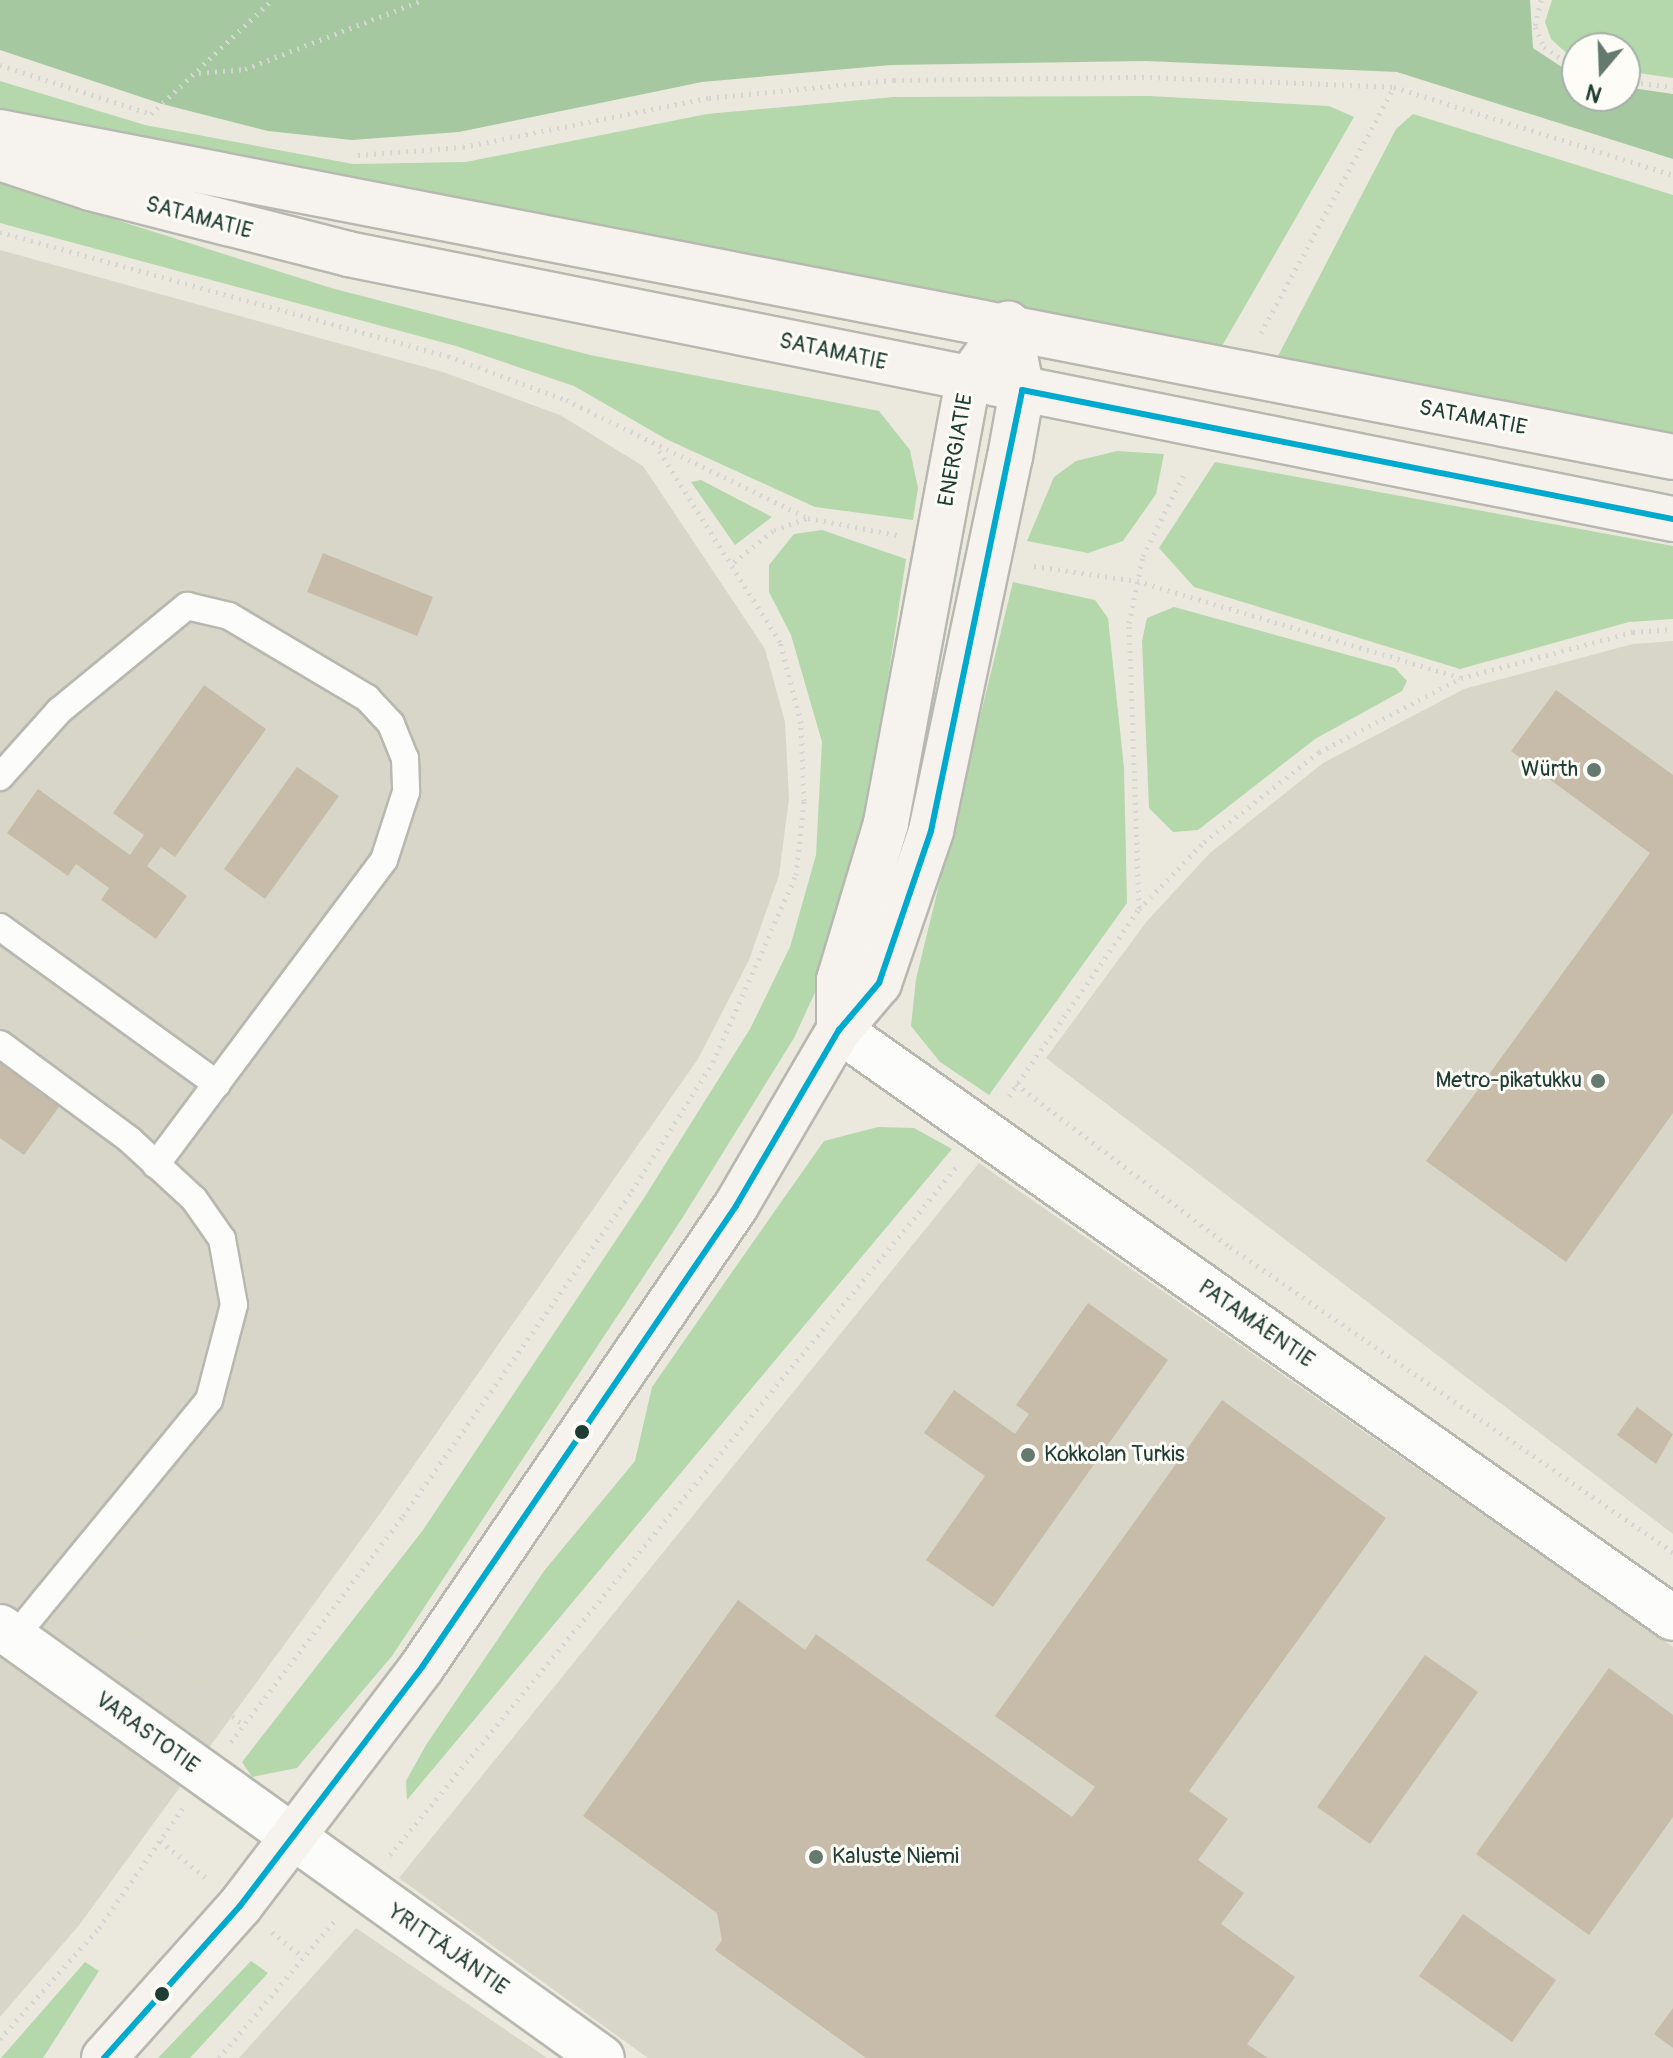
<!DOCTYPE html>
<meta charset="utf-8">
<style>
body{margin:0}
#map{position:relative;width:1673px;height:2058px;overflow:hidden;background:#ebe9dd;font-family:Pangolin,sans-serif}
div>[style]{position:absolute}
.industrial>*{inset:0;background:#d8d5c9}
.green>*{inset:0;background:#b4d7ab}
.forest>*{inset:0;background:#a6c8a1}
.building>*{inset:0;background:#c7bcaa}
.path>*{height:5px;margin-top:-2.5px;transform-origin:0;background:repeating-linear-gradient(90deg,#d5d6d3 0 2px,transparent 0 8px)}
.roads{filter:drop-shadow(2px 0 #b7b8b0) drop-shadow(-2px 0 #b7b8b0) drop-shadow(0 2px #b7b8b0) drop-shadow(0 -2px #b7b8b0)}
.lane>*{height:26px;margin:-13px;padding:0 13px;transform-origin:13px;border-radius:13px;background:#fcfcfa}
.street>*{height:44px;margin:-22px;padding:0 22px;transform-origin:22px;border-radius:22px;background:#fcfcfa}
.secondary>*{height:44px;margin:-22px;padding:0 22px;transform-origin:22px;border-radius:22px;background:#f6f3ef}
.bus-1>*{height:6px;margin:-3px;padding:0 3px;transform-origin:3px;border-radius:3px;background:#00a9ce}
.dots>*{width:22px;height:22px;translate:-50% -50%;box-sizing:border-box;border:4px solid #fdfcf7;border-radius:50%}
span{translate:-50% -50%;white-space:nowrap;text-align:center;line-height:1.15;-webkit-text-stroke:6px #fdfcf7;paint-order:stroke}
.street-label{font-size:22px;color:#1f3d34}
.poi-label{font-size:22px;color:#1f3d34}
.right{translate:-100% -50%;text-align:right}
.left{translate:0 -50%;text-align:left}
.north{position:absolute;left:1561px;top:32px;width:80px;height:80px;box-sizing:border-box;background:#fdfcf7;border:2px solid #a4b0a9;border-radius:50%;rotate:199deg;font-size:22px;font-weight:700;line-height:32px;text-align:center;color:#1f3d34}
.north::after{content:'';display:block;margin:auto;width:28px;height:36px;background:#66796f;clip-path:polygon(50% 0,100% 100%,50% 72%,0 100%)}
</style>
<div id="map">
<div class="industrial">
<i style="clip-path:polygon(0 250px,443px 372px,560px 415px,643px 466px,765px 649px,785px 722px,789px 799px,779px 875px,749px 960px,698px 1059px,384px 1508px,80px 1924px,0 2017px)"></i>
<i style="clip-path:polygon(1673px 641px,1673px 1534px,1046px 1058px,1147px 921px,1210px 853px,1323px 763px,1464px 689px,1633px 644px)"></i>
<i style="clip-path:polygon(979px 1163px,1673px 1647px,1673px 2058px,648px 2058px,399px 1878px)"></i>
<i style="clip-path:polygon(356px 1928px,547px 2058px,548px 2058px,239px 2058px)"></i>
</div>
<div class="green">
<i style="clip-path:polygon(1552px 0,1673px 0,1673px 78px,1625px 71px,1625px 48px,1577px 48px,1573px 59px,1551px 39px,1545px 22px)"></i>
<i style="clip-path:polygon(0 81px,145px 125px,353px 164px,466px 162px,707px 114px,894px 97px,1149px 96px,1329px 106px,1354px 117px,1222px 346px,53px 124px,0 110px)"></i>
<i style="clip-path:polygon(1413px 114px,1673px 195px,1673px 436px,1277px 358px,1396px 129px)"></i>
<i style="clip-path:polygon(0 183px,331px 288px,590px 355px,879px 411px,910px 450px,918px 488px,913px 520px,815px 507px,666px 439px,574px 386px,456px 346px,0 223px)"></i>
<i style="clip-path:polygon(1117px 451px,1164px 454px,1156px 494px,1123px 541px,1088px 553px,1027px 541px,1054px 477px,1076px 461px)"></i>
<i style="clip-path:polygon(1215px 462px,1673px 546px,1673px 619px,1629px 622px,1460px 669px,1194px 587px,1159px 548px)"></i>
<i style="clip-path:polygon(701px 480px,772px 517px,735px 545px,691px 482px)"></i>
<i style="clip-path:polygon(822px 530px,906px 559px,869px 805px,830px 960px,794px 1038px,683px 1217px,392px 1656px,297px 1768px,252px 1777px,242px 1762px,423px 1530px,644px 1198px,750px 1029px,790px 947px,816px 855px,822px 742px,791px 635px,769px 592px,769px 565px,794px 534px)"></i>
<i style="clip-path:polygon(1013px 582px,1095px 600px,1108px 618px,1124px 768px,1127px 903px,989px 1095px,940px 1062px,911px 1026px,916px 979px)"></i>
<i style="clip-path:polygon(1174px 607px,1395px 668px,1407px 681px,1402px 691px,1315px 739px,1198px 830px,1173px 832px,1149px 808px,1142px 641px,1147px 618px)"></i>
<i style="clip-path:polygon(878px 1127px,914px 1128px,952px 1149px,407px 1800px,406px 1781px,426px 1745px,544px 1571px,635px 1461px,652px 1387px,739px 1262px,824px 1141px)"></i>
<i style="clip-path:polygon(251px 1961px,268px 1973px,190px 2058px,158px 2058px)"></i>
<i style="clip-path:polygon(85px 1962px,99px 1971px,43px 2058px,1px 2058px)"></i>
</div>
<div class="forest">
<i style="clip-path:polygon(0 0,1530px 0,1533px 48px,1577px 77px,1577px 96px,1625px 96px,1625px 87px,1673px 94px,1673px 159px,1397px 72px,1146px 61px,891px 65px,702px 82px,459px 132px,352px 140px,268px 131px,162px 104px,0 50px)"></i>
</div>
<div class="building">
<i style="clip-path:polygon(323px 553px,433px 597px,417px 636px,307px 592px)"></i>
<i style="clip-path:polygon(204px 685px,266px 729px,175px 857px,161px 847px,147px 866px,187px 896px,156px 939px,101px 900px,109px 888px,76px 864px,68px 876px,7px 833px,38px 789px,130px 855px,144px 835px,113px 813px)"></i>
<i style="clip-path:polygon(1556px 690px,1673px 775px,1673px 1113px,1566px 1262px,1426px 1161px,1650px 853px,1511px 751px)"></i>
<i style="clip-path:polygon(297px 767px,339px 796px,265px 899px,224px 869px)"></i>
<i style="clip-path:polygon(0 1055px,64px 1100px,24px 1155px,0 1138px)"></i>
<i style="clip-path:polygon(1088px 1303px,1168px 1360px,993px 1607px,926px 1560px,985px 1476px,924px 1433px,954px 1390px,1015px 1434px,1029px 1414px,1016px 1405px)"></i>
<i style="clip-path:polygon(1222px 1400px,1386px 1518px,1189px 1791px,1228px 1819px,1198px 1860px,1244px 1893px,1221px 1924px,1295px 1977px,1247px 2044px,1268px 2058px,866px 2058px,715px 1950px,722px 1940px,717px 1913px,583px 1816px,738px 1600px,805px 1650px,816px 1634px,1072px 1817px,1095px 1787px,995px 1716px)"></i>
<i style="clip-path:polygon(1637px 1407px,1673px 1434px,1656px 1464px,1617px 1435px)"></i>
<i style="clip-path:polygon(1425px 1655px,1478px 1692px,1370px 1844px,1317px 1807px)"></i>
<i style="clip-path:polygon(1609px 1668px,1673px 1715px,1673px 1817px,1589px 1935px,1476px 1854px)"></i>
<i style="clip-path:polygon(1463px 1914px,1556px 1980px,1512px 2042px,1419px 1976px)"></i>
<i style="clip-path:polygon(1673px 2008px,1673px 2048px,1654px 2034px)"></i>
</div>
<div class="path">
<i style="left:1541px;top:0;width:28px;rotate:103deg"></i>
<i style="left:1535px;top:27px;width:22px;rotate:66deg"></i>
<i style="left:1544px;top:47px;width:40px;rotate:34deg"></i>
<i style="left:0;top:65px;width:157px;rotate:17.9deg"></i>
<i style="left:199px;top:73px;width:46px;rotate:-5deg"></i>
<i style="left:245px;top:69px;width:191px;rotate:-21.2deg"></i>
<i style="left:1625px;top:81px;width:48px;rotate:7.1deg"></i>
<i style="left:151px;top:114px;width:166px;rotate:-43.3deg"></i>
<i style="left:358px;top:155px;width:105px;rotate:-4.4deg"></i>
<i style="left:463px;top:147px;width:251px;rotate:-11.3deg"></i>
<i style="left:709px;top:98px;width:186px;rotate:-5.6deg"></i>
<i style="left:894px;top:80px;width:256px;rotate:-0.7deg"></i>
<i style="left:1150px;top:77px;width:244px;rotate:2.3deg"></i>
<i style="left:1394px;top:87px;width:293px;rotate:17.5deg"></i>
<i style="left:0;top:232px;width:465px;rotate:15.5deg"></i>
<i style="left:448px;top:356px;width:126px;rotate:20.4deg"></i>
<i style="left:566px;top:400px;width:269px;rotate:26deg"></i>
<i style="left:808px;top:518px;width:91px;rotate:10.8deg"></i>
<i style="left:1261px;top:333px;width:280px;rotate:-61.6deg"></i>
<i style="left:734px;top:562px;width:51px;rotate:-38.7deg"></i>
<i style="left:774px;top:530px;width:35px;rotate:-20deg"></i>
<i style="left:1034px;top:566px;width:104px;rotate:8.3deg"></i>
<i style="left:1137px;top:581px;width:337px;rotate:16.6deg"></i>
<i style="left:1139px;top:908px;width:285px;rotate:-92deg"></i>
<i style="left:1129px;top:623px;width:68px;rotate:-78.2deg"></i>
<i style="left:1143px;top:556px;width:94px;rotate:-63.4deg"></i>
<i style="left:1016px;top:1084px;width:269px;rotate:37.3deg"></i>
<i style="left:1230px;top:1247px;width:538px;rotate:34.55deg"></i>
<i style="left:1009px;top:1096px;width:228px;rotate:-55.2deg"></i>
<i style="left:1139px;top:909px;width:93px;rotate:-45.9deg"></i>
<i style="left:1204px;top:842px;width:146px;rotate:-38deg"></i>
<i style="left:1319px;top:752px;width:160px;rotate:-27.5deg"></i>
<i style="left:1461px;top:678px;width:178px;rotate:-15deg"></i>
<i style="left:1633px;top:632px;width:40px;rotate:-4.3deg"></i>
<i style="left:85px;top:1606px;width:199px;rotate:36.8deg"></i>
<i style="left:231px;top:1742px;width:284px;rotate:-52.7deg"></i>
<i style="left:403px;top:1516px;width:398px;rotate:-54.8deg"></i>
<i style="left:632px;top:1191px;width:152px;rotate:-57.9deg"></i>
<i style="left:713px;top:1062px;width:205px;rotate:-66.1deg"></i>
<i style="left:796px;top:875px;width:74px;rotate:-83.8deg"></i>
<i style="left:804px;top:801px;width:78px;rotate:-92.2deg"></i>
<i style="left:801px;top:723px;width:84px;rotate:-104.5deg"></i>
<i style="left:780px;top:642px;width:228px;rotate:-122.3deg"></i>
<i style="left:160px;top:1841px;width:63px;rotate:38.5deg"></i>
<i style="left:390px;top:1855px;width:894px;rotate:-50.54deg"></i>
<i style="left:272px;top:1932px;width:40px;rotate:39deg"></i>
<i style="left:0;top:2039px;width:149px;rotate:-48.3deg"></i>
<i style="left:99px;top:1928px;width:146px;rotate:-55deg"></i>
<i style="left:219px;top:2058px;width:183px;rotate:-49.9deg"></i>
</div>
<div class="roads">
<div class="lane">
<i style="left:0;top:777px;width:89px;rotate:-48.2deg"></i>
<i style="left:59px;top:711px;width:166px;rotate:-39.4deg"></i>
<i style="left:187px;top:606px;width:43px;rotate:13.4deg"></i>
<i style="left:229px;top:616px;width:161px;rotate:30.7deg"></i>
<i style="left:367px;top:698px;width:35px;rotate:47deg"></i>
<i style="left:391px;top:724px;width:37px;rotate:68deg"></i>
<i style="left:405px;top:758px;width:34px;rotate:88deg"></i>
<i style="left:406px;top:792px;width:71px;rotate:107.9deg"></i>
<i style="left:384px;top:860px;width:381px;rotate:126.8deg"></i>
<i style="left:0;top:927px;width:268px;rotate:35.9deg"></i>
<i style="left:0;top:1044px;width:162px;rotate:36.4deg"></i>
<i style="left:130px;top:1140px;width:87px;rotate:42.7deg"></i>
<i style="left:194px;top:1199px;width:49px;rotate:55deg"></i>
<i style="left:222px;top:1239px;width:67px;rotate:79.7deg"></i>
<i style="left:234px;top:1305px;width:98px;rotate:104.7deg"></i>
<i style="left:209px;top:1400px;width:307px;rotate:129.4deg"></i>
</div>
<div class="street">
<i style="left:839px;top:1030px;width:1020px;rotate:35.19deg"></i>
<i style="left:0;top:1627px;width:740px;rotate:35.6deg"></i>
</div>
<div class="secondary">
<i style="left:0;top:132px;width:1704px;rotate:10.99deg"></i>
<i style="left:0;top:158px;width:95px;rotate:18.4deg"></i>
<i style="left:90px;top:188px;width:266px;rotate:14.3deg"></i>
<i style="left:348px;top:254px;width:1351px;rotate:11.31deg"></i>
<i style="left:839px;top:1030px;width:50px;rotate:-90deg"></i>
<i style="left:839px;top:980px;width:164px;rotate:-73.3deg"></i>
<i style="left:886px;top:823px;width:451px;rotate:-79.5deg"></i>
<i style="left:968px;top:380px;width:31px;rotate:-54deg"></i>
<i style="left:104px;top:2058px;width:204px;rotate:-48.2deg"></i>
<i style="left:240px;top:1906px;width:300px;rotate:-52.7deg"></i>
<i style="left:422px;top:1667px;width:558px;rotate:-55.74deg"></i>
<i style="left:736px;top:1206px;width:204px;rotate:-59.7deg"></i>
<i style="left:839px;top:1030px;width:62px;rotate:-49.6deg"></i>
<i style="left:879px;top:983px;width:161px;rotate:-71.1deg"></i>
<i style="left:931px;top:831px;width:382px;rotate:-78.1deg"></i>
<i style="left:1010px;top:457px;width:68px;rotate:-79.8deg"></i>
<i style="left:1022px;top:390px;width:68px;rotate:-101.8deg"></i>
</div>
</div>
<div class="bus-1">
<i style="left:104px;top:2058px;width:204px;rotate:-48.2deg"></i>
<i style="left:240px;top:1906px;width:300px;rotate:-52.7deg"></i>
<i style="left:422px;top:1667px;width:558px;rotate:-55.74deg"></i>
<i style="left:736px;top:1206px;width:204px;rotate:-59.7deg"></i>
<i style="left:839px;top:1030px;width:62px;rotate:-49.6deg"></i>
<i style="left:879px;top:983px;width:161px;rotate:-71.1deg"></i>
<i style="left:931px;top:831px;width:450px;rotate:-78.3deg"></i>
<i style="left:1022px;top:390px;width:664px;rotate:11.21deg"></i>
</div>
<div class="dots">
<i style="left:1594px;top:770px;background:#66796f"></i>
<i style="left:1598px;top:1081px;background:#66796f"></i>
<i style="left:582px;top:1432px;background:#1f3d34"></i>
<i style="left:1028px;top:1455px;background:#66796f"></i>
<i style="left:816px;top:1857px;background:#66796f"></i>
<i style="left:162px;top:1994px;background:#1f3d34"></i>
</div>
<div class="street-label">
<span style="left:199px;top:218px;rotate:15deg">SATAMATIE</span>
<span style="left:833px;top:352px;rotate:12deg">SATAMATIE</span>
<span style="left:1473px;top:418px;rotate:11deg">SATAMATIE</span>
<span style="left:956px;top:450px;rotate:-80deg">ENERGIATIE</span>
<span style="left:1256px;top:1324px;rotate:35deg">PATAMÄENTIE</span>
<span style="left:147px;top:1733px;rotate:36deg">VARASTOTIE</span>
<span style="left:448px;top:1950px;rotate:35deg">YRITTÄJÄNTIE</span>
</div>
<div class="poi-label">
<span class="right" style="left:1578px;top:770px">Würth</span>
<span class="right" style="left:1582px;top:1081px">Metro-pikatukku</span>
<span class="left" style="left:1044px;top:1455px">Kokkolan Turkis</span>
<span class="left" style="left:832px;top:1857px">Kaluste Niemi</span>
</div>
<div class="north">N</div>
</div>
